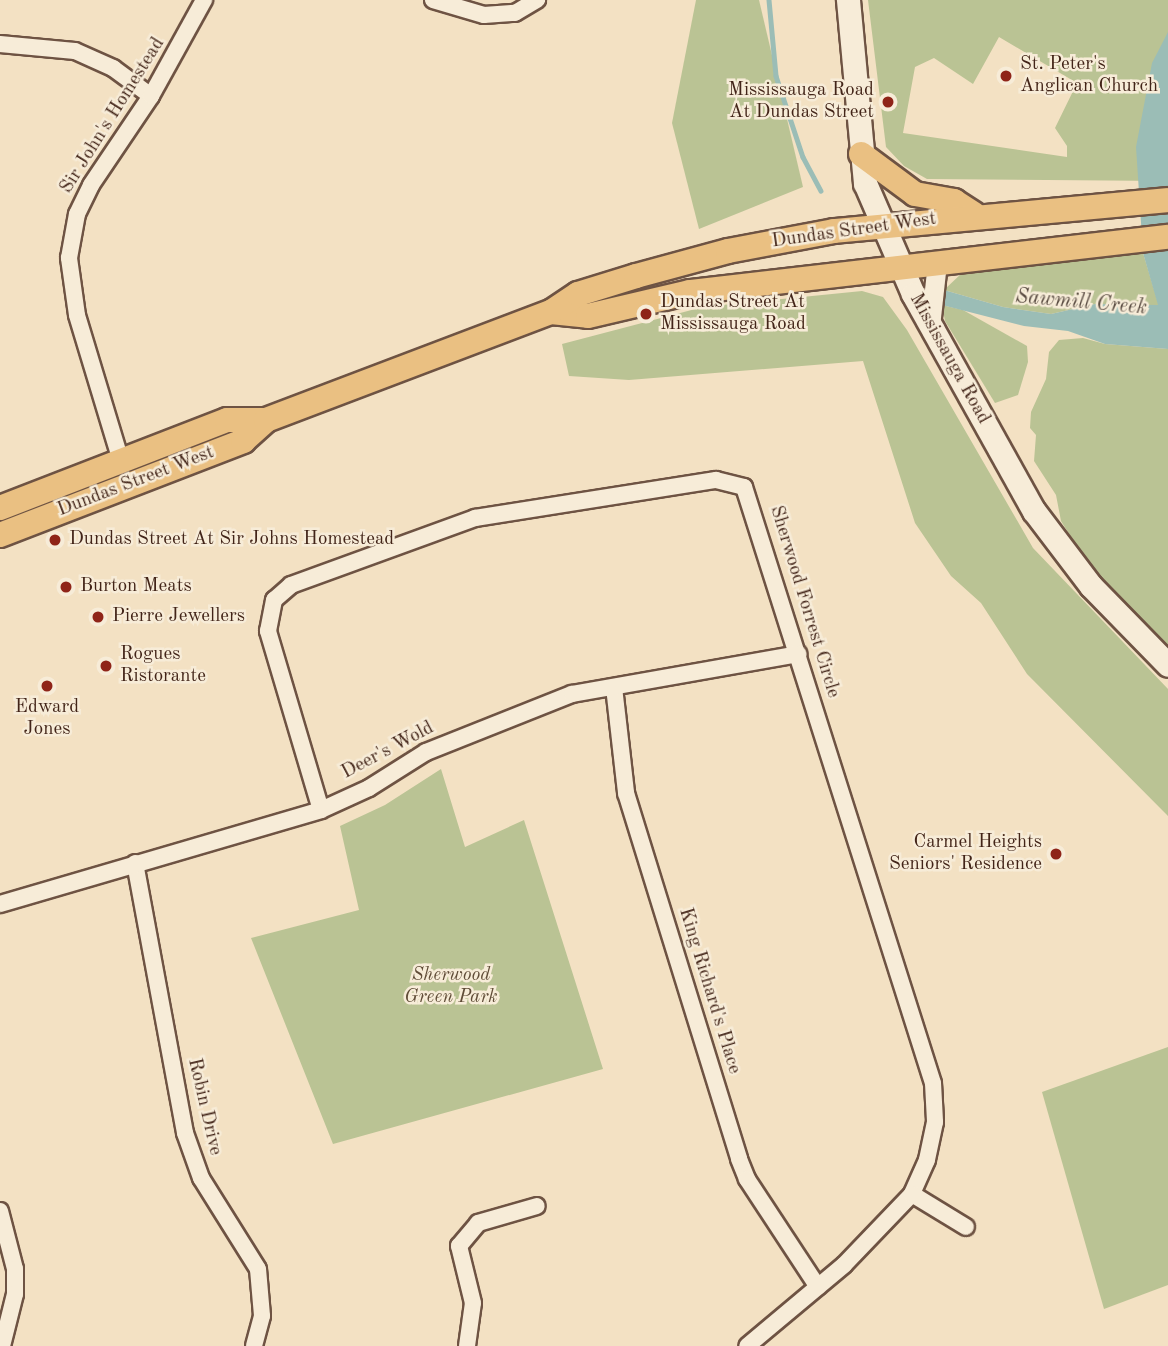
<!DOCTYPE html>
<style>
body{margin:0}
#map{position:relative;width:1168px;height:1346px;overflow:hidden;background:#f3e1c3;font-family:"Old Standard TT",serif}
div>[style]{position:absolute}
.green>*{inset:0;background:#bac394}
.water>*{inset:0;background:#9bbdb6}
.stream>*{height:4.5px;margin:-2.25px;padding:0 2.25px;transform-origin:2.25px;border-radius:2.25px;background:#9bbdb6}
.roads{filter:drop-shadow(2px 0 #6e5343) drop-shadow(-2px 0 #6e5343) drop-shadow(0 2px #6e5343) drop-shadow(0 -2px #6e5343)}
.minor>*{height:16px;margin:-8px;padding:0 8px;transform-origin:8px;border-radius:8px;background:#f7ecd8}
.tertiary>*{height:19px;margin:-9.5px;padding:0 9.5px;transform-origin:9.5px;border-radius:9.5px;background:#f7ecd8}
.secondary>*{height:23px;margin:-11.5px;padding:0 11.5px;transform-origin:11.5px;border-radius:11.5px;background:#f7ecd8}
.primary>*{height:24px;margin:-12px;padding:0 12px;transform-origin:12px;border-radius:12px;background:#eac082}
.dots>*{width:19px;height:19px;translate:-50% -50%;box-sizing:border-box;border:4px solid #f7ecd8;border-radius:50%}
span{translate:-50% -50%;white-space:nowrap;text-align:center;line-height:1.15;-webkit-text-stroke:5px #f7ecd8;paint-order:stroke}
.poi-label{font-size:19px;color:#422418}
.left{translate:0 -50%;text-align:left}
.right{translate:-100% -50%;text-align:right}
.street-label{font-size:19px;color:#422418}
.park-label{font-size:19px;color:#604c37;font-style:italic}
.water-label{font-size:21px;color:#584a40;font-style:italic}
</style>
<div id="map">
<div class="green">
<i style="clip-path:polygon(696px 0,759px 0,803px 187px,699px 229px,672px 123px)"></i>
<i style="clip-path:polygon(evenodd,868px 0,1168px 0,1168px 181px,927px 179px,904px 166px,886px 147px,868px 0,999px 37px,1077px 83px,1055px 128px,1067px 146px,1067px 157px,903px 133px,915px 67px,934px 58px,973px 84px,999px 37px)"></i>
<i style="clip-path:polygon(1143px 253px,1159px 306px,1095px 304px,1051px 314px,1003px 307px,944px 290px,962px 273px)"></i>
<i style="clip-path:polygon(862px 291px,883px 297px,907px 330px,1033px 548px,1168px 689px,1168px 816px,1027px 674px,981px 603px,951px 576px,915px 523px,863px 361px,629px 380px,569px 376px,562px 344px,703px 307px)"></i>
<i style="clip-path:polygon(942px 305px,963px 310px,1027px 346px,1028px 362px,1018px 395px,995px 403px,945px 321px)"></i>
<i style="clip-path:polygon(1083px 338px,1105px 344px,1168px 349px,1168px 650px,1089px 566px,1061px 521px,1056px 495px,1034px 461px,1036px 435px,1030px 428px,1031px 412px,1046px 379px,1049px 352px,1059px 340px)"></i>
<i style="clip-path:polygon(441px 769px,465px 847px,524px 820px,603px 1069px,333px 1144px,251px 938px,359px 910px,340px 826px,385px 805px)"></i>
<i style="clip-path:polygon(1168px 1047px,1168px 1285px,1104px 1309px,1042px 1092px)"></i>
</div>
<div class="water">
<i style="clip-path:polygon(1168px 32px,1168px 349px,1105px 344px,1068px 331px,1024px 326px,942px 305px,944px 290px,1003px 307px,1051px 314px,1095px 304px,1158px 305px,1143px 253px,1136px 147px,1152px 63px)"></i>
</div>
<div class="stream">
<i style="left:769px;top:0;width:76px;rotate:84.7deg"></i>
<i style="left:776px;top:76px;width:85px;rotate:71.6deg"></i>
<i style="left:803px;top:157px;width:38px;rotate:62deg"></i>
</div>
<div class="roads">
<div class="minor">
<i style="left:433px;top:0;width:53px;rotate:16.4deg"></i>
<i style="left:484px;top:15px;width:31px;rotate:-4deg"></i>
<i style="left:515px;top:13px;width:26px;rotate:-31deg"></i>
<i style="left:0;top:44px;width:75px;rotate:5.3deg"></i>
<i style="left:75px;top:51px;width:42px;rotate:24.1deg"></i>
<i style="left:113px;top:68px;width:47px;rotate:36.4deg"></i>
<i style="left:121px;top:461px;width:152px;rotate:-106.8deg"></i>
<i style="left:77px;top:315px;width:58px;rotate:-98deg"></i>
<i style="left:69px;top:258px;width:45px;rotate:-79.7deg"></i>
<i style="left:77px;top:214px;width:32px;rotate:-64deg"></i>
<i style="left:91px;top:185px;width:107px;rotate:-56deg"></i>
<i style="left:151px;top:96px;width:110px;rotate:-61.1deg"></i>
<i style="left:614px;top:687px;width:107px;rotate:83.5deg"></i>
<i style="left:626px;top:793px;width:383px;rotate:72.8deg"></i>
<i style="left:739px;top:1159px;width:22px;rotate:68deg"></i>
<i style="left:747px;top:1179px;width:129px;rotate:56.7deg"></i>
<i style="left:321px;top:810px;width:187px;rotate:-106.5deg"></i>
<i style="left:268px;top:631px;width:32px;rotate:-79deg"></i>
<i style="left:274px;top:600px;width:23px;rotate:-41deg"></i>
<i style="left:291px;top:585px;width:196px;rotate:-20deg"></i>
<i style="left:475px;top:518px;width:244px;rotate:-9deg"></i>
<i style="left:716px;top:480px;width:29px;rotate:14deg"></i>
<i style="left:744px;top:487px;width:625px;rotate:72.41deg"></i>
<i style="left:933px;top:1083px;width:39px;rotate:87deg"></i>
<i style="left:935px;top:1122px;width:39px;rotate:102deg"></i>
<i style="left:927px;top:1160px;width:37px;rotate:114deg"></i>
<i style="left:912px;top:1194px;width:98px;rotate:133.8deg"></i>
<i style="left:844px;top:1265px;width:126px;rotate:140.1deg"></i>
<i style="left:135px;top:863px;width:275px;rotate:79.5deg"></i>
<i style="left:185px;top:1133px;width:48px;rotate:70.4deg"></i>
<i style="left:201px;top:1178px;width:107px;rotate:57.9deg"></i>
<i style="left:258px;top:1269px;width:47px;rotate:85.1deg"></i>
<i style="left:262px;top:1316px;width:31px;rotate:105deg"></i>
<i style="left:0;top:904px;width:334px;rotate:-16.3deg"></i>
<i style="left:321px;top:810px;width:53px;rotate:-24.6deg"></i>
<i style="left:369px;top:788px;width:67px;rotate:-32.3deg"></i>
<i style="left:426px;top:752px;width:157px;rotate:-21.7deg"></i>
<i style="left:572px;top:694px;width:230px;rotate:-10deg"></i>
<i style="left:912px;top:1194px;width:63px;rotate:31.4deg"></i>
<i style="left:0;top:1211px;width:60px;rotate:75.5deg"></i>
<i style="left:15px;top:1269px;width:25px;rotate:90deg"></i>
<i style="left:15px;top:1294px;width:54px;rotate:104deg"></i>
<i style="left:467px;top:1346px;width:43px;rotate:-82.1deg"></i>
<i style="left:473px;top:1303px;width:59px;rotate:-103.8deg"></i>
<i style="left:459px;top:1246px;width:30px;rotate:-50deg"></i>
<i style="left:478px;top:1223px;width:61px;rotate:-16.1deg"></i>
</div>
<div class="tertiary">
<i style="left:930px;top:326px;width:63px;rotate:-83.7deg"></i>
</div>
<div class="secondary">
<i style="left:848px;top:0;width:184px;rotate:84.7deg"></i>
<i style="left:865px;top:183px;width:121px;rotate:66.6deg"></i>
<i style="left:913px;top:294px;width:248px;rotate:60.9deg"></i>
<i style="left:1034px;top:511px;width:94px;rotate:52.8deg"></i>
<i style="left:1091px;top:586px;width:110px;rotate:45.7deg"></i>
</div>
<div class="primary">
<i style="left:861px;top:154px;width:67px;rotate:36.5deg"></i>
<i style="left:915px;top:194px;width:40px;rotate:10deg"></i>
<i style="left:954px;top:201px;width:24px;rotate:33deg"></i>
<i style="left:551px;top:312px;width:37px;rotate:6deg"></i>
<i style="left:588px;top:316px;width:105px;rotate:-13.2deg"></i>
<i style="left:690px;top:292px;width:481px;rotate:-6.6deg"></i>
<i style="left:0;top:508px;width:243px;rotate:-21.2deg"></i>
<i style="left:227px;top:420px;width:39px"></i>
<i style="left:0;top:535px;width:261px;rotate:-21.1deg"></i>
<i style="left:243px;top:441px;width:31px;rotate:-42deg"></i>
<i style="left:266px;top:420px;width:305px;rotate:-20.8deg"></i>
<i style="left:551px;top:312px;width:32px;rotate:-34deg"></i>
<i style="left:578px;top:294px;width:61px;rotate:-17.2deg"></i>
<i style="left:636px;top:276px;width:95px;rotate:-15.2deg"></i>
<i style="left:728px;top:251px;width:108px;rotate:-10.7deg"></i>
<i style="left:834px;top:231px;width:335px;rotate:-5.3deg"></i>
</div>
</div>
<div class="dots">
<i style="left:1006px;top:76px;background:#8f2418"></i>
<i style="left:888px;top:102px;background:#8f2418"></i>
<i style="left:646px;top:314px;background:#8f2418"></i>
<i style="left:55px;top:540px;background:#8f2418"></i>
<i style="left:66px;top:587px;background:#8f2418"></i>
<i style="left:98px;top:617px;background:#8f2418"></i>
<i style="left:106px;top:666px;background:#8f2418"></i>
<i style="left:47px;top:686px;background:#8f2418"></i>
<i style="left:1056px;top:854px;background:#8f2418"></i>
</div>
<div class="poi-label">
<span class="left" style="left:1020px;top:76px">St. Peter's<br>Anglican Church</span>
<span class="right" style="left:874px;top:102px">Mississauga Road<br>At Dundas Street</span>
<span class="left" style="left:660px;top:314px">Dundas Street At<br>Mississauga Road</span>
<span class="left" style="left:69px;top:540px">Dundas Street At Sir Johns Homestead</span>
<span class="left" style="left:80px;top:587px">Burton Meats</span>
<span class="left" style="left:112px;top:617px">Pierre Jewellers</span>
<span class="left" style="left:120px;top:666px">Rogues<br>Ristorante</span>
<span style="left:47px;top:719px">Edward<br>Jones</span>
<span class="right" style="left:1042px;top:854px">Carmel Heights<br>Seniors' Residence</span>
</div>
<div class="street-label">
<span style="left:113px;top:116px;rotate:-58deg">Sir John's Homestead</span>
<span style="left:854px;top:231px;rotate:-8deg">Dundas Street West</span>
<span style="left:949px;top:359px;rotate:61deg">Mississauga Road</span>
<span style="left:136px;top:482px;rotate:-21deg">Dundas Street West</span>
<span style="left:804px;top:602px;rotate:73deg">Sherwood Forrest Circle</span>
<span style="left:388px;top:751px;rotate:-28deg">Deer's Wold</span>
<span style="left:709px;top:991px;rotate:73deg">King Richard's Place</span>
<span style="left:204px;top:1107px;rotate:77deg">Robin Drive</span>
</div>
<div class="park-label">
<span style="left:451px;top:987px">Sherwood<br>Green Park</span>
</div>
<div class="water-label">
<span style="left:1081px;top:303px;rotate:5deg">Sawmill Creek</span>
</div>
</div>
